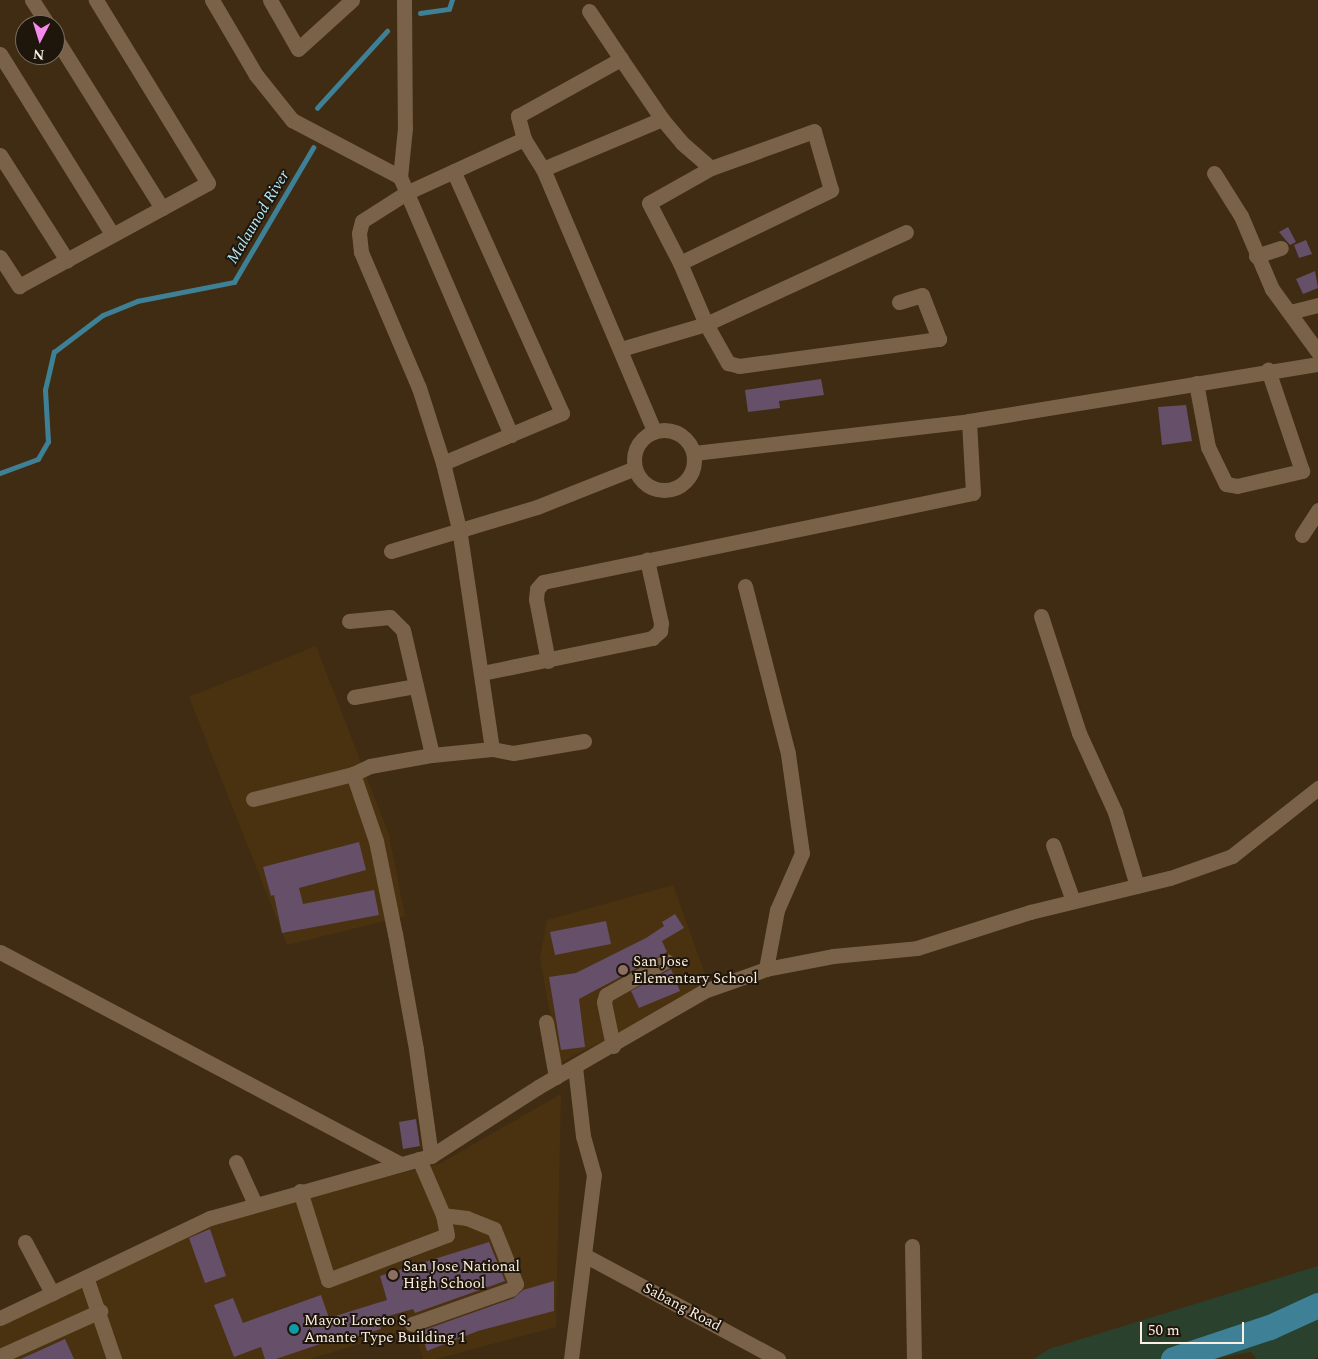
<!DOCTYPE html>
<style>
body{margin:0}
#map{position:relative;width:1318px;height:1359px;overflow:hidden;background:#3f2c12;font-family:Spectral,serif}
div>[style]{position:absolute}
.built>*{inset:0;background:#4a3211}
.green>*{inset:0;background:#2a422d}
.stream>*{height:4.5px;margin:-2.25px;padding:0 2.25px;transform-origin:2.25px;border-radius:2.25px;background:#3e8197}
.river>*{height:25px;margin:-12.5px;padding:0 12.5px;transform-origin:12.5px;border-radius:12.5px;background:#3e8197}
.building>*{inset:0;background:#654f69}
.minor>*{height:15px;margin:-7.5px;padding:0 7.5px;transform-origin:7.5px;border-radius:7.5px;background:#796248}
.minor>.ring{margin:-7.5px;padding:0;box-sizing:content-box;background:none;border:15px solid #796248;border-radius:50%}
.dots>*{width:14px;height:14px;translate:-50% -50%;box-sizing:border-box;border:2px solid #1f160b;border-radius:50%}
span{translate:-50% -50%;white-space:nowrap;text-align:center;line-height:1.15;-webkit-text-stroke:4px #1f160b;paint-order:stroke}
.poi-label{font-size:15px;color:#fdefe1}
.left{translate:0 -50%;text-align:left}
.street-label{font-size:15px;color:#fdefe1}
.water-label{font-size:16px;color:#b3ebff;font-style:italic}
.north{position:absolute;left:15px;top:15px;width:50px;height:50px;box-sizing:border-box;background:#1f160b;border:1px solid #786d61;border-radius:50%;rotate:185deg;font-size:14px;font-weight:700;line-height:20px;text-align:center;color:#fdefe1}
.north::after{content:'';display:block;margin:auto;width:18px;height:22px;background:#f689ed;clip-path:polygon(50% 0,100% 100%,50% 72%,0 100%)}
.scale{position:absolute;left:1140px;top:1322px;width:104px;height:22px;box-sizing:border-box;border:2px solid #fdefe1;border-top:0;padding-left:6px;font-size:15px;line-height:18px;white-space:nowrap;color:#fdefe1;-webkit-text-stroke:4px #1f160b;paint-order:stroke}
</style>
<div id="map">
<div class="built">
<i style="clip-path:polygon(316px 646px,389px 835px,405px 916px,287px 945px,189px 697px)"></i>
<i style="clip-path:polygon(673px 885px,708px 982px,631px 1027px,559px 1063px,540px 958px,547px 920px)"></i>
<i style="clip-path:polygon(561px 1094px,556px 1327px,436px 1359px,423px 1359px,413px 1328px,309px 1359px,0 1359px,0 1326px,210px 1223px,441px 1163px)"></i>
</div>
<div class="green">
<i style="clip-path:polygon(1318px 1266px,1318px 1357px,1313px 1359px,1257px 1359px,1251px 1352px,1213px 1359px,1034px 1359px,1049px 1349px)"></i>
</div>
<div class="stream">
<i style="left:420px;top:13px;width:29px;rotate:-8deg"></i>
<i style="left:449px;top:9px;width:9px;rotate:-72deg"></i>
<i style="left:317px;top:108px;width:104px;rotate:-47.7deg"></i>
<i style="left:0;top:473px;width:40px;rotate:-20.2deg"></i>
<i style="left:38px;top:459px;width:20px;rotate:-60deg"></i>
<i style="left:48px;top:442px;width:52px;rotate:-93.3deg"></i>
<i style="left:45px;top:390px;width:39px;rotate:-77deg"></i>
<i style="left:54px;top:352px;width:61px;rotate:-37.1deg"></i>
<i style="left:103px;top:315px;width:37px;rotate:-22deg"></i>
<i style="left:137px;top:301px;width:99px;rotate:-11.1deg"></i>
<i style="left:234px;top:282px;width:156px;rotate:-59.5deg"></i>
</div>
<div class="river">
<i style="left:1173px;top:1359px;width:102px;rotate:-18.3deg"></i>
<i style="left:1270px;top:1327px;width:53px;rotate:-24.6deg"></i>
</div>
<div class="building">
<i style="clip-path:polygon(1288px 227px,1296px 242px,1290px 245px,1279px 232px)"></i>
<i style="clip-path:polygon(1306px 240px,1312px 254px,1299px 258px,1294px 245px)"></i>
<i style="clip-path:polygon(1315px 271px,1318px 288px,1303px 294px,1296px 279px)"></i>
<i style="clip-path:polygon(821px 379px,824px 395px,779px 401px,780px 408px,748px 412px,745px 390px)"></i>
<i style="clip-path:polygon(1186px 405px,1192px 441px,1162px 445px,1158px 407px)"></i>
<i style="clip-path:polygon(359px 842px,366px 870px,299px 888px,303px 904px,374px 890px,379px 915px,282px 933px,274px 895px,271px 896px,263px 867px)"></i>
<i style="clip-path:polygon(675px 914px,684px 928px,662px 941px,667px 952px,579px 999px,585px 1047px,561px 1050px,549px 977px,576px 973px,646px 938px,664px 926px,662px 922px)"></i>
<i style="clip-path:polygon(606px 921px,611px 944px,555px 955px,550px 932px)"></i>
<i style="clip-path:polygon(671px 969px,680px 991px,639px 1008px,631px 991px)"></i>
<i style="clip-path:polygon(416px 1119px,420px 1146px,403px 1149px,399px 1122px)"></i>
<i style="clip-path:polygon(210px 1229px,226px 1276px,205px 1283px,189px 1238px)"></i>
<i style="clip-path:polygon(489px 1242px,505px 1281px,415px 1313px,413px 1309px,378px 1319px,381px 1329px,352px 1338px,350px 1334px,276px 1359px,265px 1359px,261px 1347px,234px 1357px,214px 1305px,233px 1298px,243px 1323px,321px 1295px,329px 1318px,387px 1300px,380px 1276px)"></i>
<i style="clip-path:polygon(554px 1281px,554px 1311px,478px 1331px,427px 1351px,421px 1331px,514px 1298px,523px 1290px)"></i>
<i style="clip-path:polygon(65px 1339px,74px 1359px,21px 1359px)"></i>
</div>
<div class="minor">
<i style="left:32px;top:0;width:30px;rotate:57deg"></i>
<i style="left:212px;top:0;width:87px;rotate:59.6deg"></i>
<i style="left:256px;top:75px;width:58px;rotate:51.3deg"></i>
<i style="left:292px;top:120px;width:122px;rotate:27.8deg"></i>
<i style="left:270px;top:0;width:56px;rotate:60.3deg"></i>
<i style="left:298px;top:49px;width:73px;rotate:-42.2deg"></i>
<i style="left:404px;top:0;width:128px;rotate:89.6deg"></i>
<i style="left:405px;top:128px;width:49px;rotate:95.8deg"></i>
<i style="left:400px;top:177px;width:281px;rotate:66.7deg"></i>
<i style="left:589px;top:11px;width:58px;rotate:56.3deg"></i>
<i style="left:55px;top:37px;width:202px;rotate:58deg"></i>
<i style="left:0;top:54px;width:212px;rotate:58.1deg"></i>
<i style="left:524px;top:139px;width:36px;rotate:58deg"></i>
<i style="left:543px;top:169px;width:285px;rotate:67deg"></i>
<i style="left:0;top:155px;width:125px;rotate:57.5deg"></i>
<i style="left:543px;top:169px;width:129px;rotate:-22.8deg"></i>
<i style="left:1214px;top:173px;width:51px;rotate:57.9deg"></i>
<i style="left:1241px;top:216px;width:79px;rotate:67deg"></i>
<i style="left:1272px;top:289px;width:78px;rotate:53.9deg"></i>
<i style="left:1256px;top:256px;width:26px;rotate:-18deg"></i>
<i style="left:0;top:257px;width:35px;rotate:57deg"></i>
<i style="left:19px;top:286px;width:215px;rotate:-28.6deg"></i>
<i style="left:208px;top:183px;width:215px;rotate:-121.5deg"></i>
<i style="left:680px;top:263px;width:168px;rotate:-25.8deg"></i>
<i style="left:831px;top:190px;width:61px;rotate:-106.1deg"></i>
<i style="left:814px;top:131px;width:109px;rotate:160.2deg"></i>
<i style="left:711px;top:168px;width:71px;rotate:150.6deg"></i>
<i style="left:649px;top:203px;width:68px;rotate:62.7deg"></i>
<i style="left:680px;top:263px;width:66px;rotate:66.9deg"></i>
<i style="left:706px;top:324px;width:45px;rotate:60.6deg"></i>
<i style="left:728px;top:363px;width:11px;rotate:15deg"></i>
<i style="left:739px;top:366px;width:202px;rotate:-7.7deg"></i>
<i style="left:939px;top:339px;width:47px;rotate:-111.1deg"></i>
<i style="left:922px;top:295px;width:24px;rotate:163deg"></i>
<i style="left:1290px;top:312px;width:29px;rotate:-14deg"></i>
<i style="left:621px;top:349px;width:89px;rotate:-16.4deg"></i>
<i style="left:706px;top:324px;width:220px;rotate:-24.7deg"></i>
<i style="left:1196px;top:383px;width:65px;rotate:79.4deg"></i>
<i style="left:1208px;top:447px;width:41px;rotate:64.1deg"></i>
<i style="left:1226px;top:484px;width:11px;rotate:10deg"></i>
<i style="left:1237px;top:486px;width:67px;rotate:-13deg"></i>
<i style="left:1302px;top:471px;width:107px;rotate:-108.6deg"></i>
<i class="ring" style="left:634px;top:430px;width:45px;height:45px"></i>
<i style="left:694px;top:453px;width:277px;rotate:-6.6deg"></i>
<i style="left:969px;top:421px;width:354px;rotate:-9.3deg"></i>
<i style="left:443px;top:463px;width:129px;rotate:-22.8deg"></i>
<i style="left:562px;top:413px;width:265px;rotate:-114.2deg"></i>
<i style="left:1302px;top:535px;width:30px;rotate:-57deg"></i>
<i style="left:391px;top:551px;width:152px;rotate:-16.8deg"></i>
<i style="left:537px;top:507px;width:105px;rotate:-21.7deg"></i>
<i style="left:745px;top:586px;width:173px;rotate:75.6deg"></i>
<i style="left:788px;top:754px;width:100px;rotate:82deg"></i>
<i style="left:802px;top:853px;width:62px;rotate:113.7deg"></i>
<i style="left:777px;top:910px;width:60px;rotate:100.6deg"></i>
<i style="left:1041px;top:616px;width:123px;rotate:72deg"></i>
<i style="left:1079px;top:733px;width:87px;rotate:65.5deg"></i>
<i style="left:1115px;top:812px;width:77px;rotate:73.4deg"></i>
<i style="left:349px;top:621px;width:41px;rotate:-5.6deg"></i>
<i style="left:390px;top:617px;width:18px;rotate:45deg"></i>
<i style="left:403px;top:630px;width:128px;rotate:76.9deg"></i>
<i style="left:548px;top:661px;width:63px;rotate:-101deg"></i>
<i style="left:536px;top:599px;width:10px;rotate:-84deg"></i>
<i style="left:537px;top:589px;width:9px;rotate:-49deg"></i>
<i style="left:543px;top:582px;width:439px;rotate:-11.7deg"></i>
<i style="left:973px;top:493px;width:72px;rotate:-93.2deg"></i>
<i style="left:482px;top:673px;width:174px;rotate:-11.6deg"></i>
<i style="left:652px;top:638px;width:11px;rotate:-41deg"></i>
<i style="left:660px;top:631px;width:8px;rotate:-83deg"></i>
<i style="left:661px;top:623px;width:65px;rotate:-102.5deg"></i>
<i style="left:354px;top:697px;width:63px;rotate:-10.1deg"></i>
<i style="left:584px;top:741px;width:72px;rotate:170.4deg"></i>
<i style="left:513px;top:753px;width:21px;rotate:-169deg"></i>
<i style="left:492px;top:749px;width:222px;rotate:-98.5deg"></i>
<i style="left:459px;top:529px;width:68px;rotate:-103.6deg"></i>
<i style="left:443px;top:463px;width:79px;rotate:-107.7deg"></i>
<i style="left:419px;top:388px;width:148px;rotate:-113.1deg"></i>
<i style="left:361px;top:252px;width:19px;rotate:-96deg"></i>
<i style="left:359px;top:233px;width:12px;rotate:-76deg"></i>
<i style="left:362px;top:221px;width:52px;rotate:-32.5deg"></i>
<i style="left:406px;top:193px;width:130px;rotate:-24.6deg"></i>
<i style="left:524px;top:139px;width:24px;rotate:-105deg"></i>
<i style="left:518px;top:116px;width:118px;rotate:-29deg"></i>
<i style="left:621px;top:59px;width:73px;rotate:55.7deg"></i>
<i style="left:662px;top:119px;width:31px;rotate:50deg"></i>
<i style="left:682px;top:143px;width:38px;rotate:41deg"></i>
<i style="left:253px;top:799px;width:103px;rotate:-14deg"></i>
<i style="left:1053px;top:845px;width:59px;rotate:70.3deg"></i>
<i style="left:0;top:952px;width:453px;rotate:27.9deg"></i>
<i style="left:546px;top:1022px;width:56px;rotate:79.7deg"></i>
<i style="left:613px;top:1046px;width:45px;rotate:-101.6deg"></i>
<i style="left:604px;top:1002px;width:7px;rotate:-74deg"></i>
<i style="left:606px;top:995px;width:69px;rotate:-29.5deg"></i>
<i style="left:431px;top:1156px;width:108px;rotate:-98deg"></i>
<i style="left:416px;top:1049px;width:117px;rotate:-100.3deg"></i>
<i style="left:395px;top:934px;width:95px;rotate:-101.5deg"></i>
<i style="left:376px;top:841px;width:71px;rotate:-108.9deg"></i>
<i style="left:353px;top:774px;width:19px;rotate:-25deg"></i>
<i style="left:370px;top:766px;width:63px;rotate:-10.1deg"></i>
<i style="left:432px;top:755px;width:60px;rotate:-5.7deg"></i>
<i style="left:236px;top:1162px;width:46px;rotate:65.7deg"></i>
<i style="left:300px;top:1191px;width:93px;rotate:72.5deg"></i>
<i style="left:328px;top:1280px;width:127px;rotate:-20.7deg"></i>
<i style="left:447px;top:1235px;width:20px;rotate:-101deg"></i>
<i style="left:443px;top:1215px;width:61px;rotate:-113.2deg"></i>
<i style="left:25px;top:1242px;width:58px;rotate:62.1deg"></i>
<i style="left:912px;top:1246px;width:113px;rotate:89deg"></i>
<i style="left:586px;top:1256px;width:218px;rotate:28.2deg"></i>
<i style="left:86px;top:1277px;width:87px;rotate:71.1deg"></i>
<i style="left:0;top:1318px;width:233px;rotate:-25.5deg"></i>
<i style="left:210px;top:1218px;width:230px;rotate:-15.7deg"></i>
<i style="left:431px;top:1156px;width:127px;rotate:-32.8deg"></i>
<i style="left:538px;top:1087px;width:192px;rotate:-30deg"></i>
<i style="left:704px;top:991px;width:66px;rotate:-19.5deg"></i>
<i style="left:766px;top:969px;width:68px;rotate:-11deg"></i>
<i style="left:833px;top:956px;width:84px;rotate:-5.4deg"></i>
<i style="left:917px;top:948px;width:119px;rotate:-17.7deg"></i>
<i style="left:1030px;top:912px;width:144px;rotate:-13.7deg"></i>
<i style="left:1170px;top:878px;width:66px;rotate:-19.5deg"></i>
<i style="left:1232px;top:856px;width:110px;rotate:-38.3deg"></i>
<i style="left:412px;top:1324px;width:105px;rotate:-19.5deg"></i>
<i style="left:511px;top:1289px;width:7px;rotate:-45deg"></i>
<i style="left:516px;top:1284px;width:59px;rotate:-111.8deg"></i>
<i style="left:494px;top:1229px;width:29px;rotate:-158deg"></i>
<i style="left:467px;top:1218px;width:24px;rotate:-173deg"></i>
<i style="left:0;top:1356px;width:110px;rotate:-24.2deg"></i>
<i style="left:571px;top:1359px;width:185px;rotate:-82.9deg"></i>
<i style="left:594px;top:1175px;width:41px;rotate:-105.8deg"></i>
<i style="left:583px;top:1136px;width:69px;rotate:-96.6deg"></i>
</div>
<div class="dots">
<i style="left:623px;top:970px;background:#8d6e63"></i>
<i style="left:393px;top:1275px;background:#8d6e63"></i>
<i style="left:294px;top:1329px;background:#0f9aa8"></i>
</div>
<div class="poi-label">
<span class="left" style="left:633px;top:970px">San Jose<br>Elementary School</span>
<span class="left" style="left:403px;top:1275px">San Jose National<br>High School</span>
<span class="left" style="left:304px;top:1329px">Mayor Loreto S.<br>Amante Type Building 1</span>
</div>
<div class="street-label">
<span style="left:682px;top:1307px;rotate:28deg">Sabang Road</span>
</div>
<div class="water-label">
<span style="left:258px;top:217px;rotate:-59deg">Malaunod River</span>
</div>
<div class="north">N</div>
<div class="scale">50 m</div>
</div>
